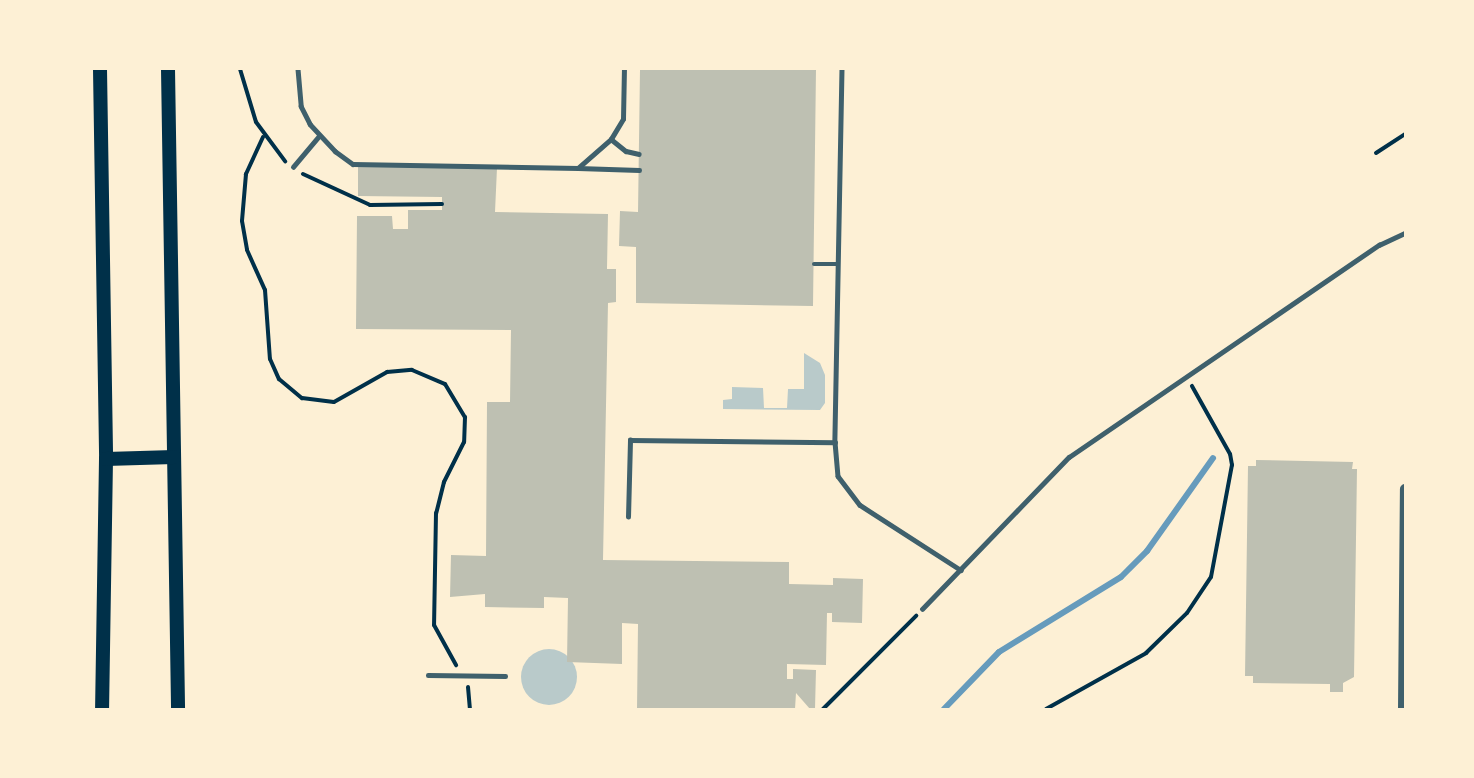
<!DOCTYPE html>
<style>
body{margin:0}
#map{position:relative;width:1474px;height:778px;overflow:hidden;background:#fdf0d5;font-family:"Open Sans",sans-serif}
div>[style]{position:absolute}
.green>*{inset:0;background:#b9caca}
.round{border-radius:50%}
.stream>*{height:6px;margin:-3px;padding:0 3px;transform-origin:3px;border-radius:3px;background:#669bbc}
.building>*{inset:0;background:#bec0b2}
.path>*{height:4px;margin:-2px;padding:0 2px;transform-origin:2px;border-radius:2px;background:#003049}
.service>*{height:4.5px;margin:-2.25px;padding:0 2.25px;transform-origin:2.25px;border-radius:2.25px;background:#3f606c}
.tertiary>*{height:10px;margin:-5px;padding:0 5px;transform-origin:5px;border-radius:5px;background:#3f606c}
.primary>*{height:14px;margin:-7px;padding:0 7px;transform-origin:7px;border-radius:7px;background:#003049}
span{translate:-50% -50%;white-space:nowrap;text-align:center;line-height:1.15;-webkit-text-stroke:6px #fdf0d5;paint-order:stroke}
.frame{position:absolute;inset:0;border:70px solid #fdf0d5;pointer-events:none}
</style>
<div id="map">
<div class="green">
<i style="clip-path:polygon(804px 353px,820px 363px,825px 375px,825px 403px,820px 410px,723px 409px,723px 400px,732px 399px,732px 387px,763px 388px,764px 408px,787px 408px,788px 389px,804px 389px)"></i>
<i class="round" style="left:521px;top:649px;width:56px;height:56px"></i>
</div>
<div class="stream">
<i style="left:944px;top:709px;width:79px;rotate:-46deg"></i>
<i style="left:999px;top:652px;width:143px;rotate:-31.6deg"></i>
<i style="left:1121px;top:577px;width:37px;rotate:-45deg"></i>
<i style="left:1147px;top:551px;width:114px;rotate:-54.6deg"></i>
</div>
<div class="building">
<i style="clip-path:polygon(640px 69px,816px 69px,813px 306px,636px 303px,636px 247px,619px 246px,620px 211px,638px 212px)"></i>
<i style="clip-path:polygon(358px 166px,497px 168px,495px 212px,608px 214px,607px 269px,616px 269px,616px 302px,608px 303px,603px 560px,789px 562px,789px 584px,833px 585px,833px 578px,863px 579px,862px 623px,832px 622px,832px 613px,827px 613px,826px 665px,787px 664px,787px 679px,793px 679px,793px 669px,816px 670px,815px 709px,810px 709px,796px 693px,795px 709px,637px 709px,638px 624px,622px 623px,622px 664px,567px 662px,568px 598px,544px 597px,544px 608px,485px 607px,485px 594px,450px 597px,451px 555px,486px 556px,487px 402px,510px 402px,511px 330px,356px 329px,357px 216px,392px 216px,393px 229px,408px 229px,408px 210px,442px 210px,442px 197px,358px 196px)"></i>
<i style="clip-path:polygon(1256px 460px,1353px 462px,1352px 469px,1357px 469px,1354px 677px,1343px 683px,1343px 692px,1330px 692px,1330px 684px,1253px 683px,1253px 676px,1245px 676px,1248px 466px,1256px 466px)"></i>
</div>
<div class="path">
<i style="left:240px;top:69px;width:55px;rotate:73.2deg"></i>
<i style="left:256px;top:122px;width:49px;rotate:53.4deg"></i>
<i style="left:263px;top:137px;width:41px;rotate:114.7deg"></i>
<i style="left:246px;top:174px;width:47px;rotate:94.9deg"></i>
<i style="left:242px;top:221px;width:29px;rotate:80deg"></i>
<i style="left:247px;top:250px;width:44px;rotate:65.8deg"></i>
<i style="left:265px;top:290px;width:69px;rotate:85.9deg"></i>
<i style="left:270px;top:359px;width:22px;rotate:66deg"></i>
<i style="left:279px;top:379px;width:30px;rotate:40deg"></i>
<i style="left:302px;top:398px;width:32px;rotate:7deg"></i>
<i style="left:334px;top:402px;width:61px;rotate:-29.5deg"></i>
<i style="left:387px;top:372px;width:25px;rotate:-5deg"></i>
<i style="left:412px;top:370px;width:36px;rotate:23deg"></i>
<i style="left:445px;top:384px;width:39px;rotate:59deg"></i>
<i style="left:465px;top:417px;width:25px;rotate:92deg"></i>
<i style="left:464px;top:442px;width:45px;rotate:116.6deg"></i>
<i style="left:444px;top:482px;width:32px;rotate:104deg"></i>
<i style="left:436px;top:513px;width:112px;rotate:91deg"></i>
<i style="left:434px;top:625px;width:46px;rotate:61.2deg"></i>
<i style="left:1376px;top:153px;width:35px;rotate:-33deg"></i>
<i style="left:303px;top:174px;width:74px;rotate:24.8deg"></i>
<i style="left:370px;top:205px;width:72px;rotate:-0.8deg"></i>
<i style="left:468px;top:687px;width:22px;rotate:85deg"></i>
<i style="left:823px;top:709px;width:132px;rotate:-45deg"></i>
<i style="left:1046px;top:709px;width:115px;rotate:-29.2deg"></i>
<i style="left:1146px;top:653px;width:57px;rotate:-44.3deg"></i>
<i style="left:1187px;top:613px;width:43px;rotate:-56.3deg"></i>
<i style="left:1211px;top:577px;width:114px;rotate:-79.4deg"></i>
<i style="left:1232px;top:465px;width:11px;rotate:-100deg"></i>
<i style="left:1230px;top:454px;width:78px;rotate:-119.2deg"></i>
</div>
<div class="service">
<i style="left:298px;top:69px;width:37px;rotate:85deg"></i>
<i style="left:301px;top:106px;width:20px;rotate:63deg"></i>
<i style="left:310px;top:124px;width:37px;rotate:47deg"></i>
<i style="left:335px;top:151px;width:22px;rotate:36deg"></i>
<i style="left:353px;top:164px;width:225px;rotate:1deg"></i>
<i style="left:578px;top:168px;width:44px;rotate:-41.3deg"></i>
<i style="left:611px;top:139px;width:23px;rotate:-59deg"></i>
<i style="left:623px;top:119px;width:50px;rotate:-88.9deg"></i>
<i style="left:842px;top:69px;width:373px;rotate:91.1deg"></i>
<i style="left:835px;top:442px;width:34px;rotate:85deg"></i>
<i style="left:838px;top:476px;width:36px;rotate:53deg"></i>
<i style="left:860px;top:505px;width:120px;rotate:32.8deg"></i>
<i style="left:611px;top:139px;width:19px;rotate:39deg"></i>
<i style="left:626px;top:151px;width:13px;rotate:13deg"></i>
<i style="left:293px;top:167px;width:40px;rotate:-50deg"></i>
<i style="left:578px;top:168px;width:61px;rotate:1.9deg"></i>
<i style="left:814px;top:264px;width:24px"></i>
<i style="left:628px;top:517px;width:77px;rotate:-88.5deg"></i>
<i style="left:630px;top:440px;width:205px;rotate:0.6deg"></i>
<i style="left:922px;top:609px;width:211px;rotate:-46deg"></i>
<i style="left:1069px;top:457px;width:376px;rotate:-34.4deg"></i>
<i style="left:1379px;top:245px;width:29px;rotate:-25deg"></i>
<i style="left:428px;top:675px;width:77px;rotate:0.7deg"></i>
</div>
<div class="tertiary">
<i style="left:1403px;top:709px;width:220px;rotate:-89.5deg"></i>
</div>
<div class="primary">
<i style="left:100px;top:69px;width:390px;rotate:89.1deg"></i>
<i style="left:106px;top:459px;width:250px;rotate:90.9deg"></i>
<i style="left:168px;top:69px;width:640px;rotate:89.1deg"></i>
<i style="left:106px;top:459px;width:68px;rotate:-1.7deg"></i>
</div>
<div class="frame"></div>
</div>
